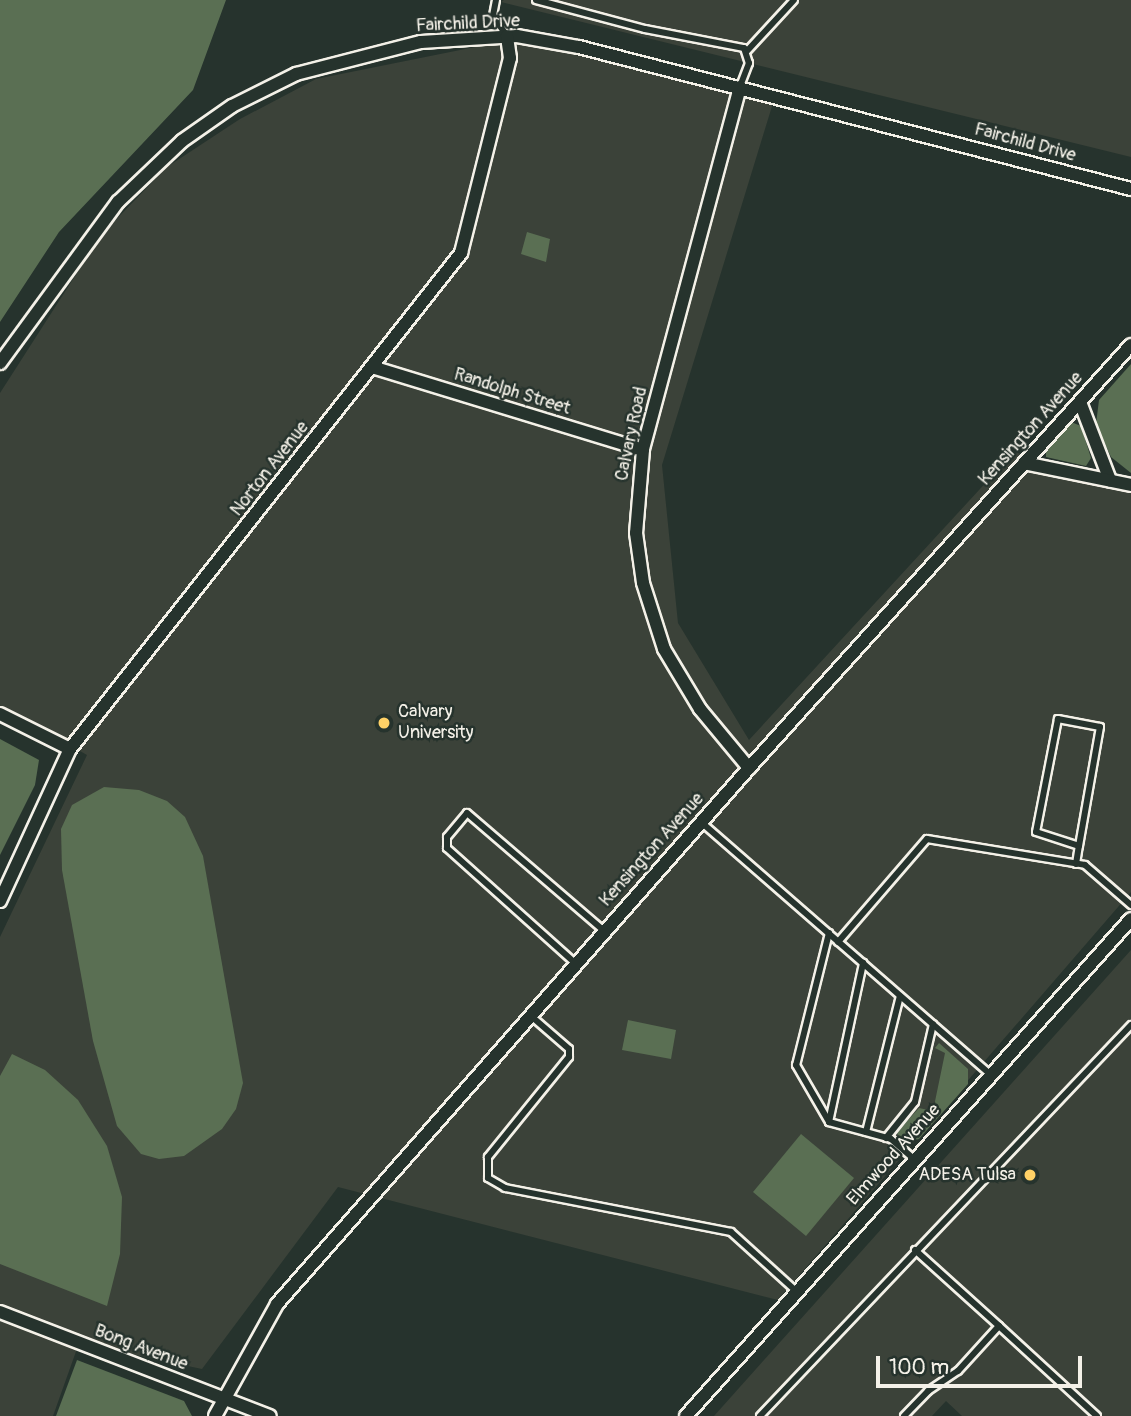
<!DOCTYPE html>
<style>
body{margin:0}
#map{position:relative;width:1131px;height:1416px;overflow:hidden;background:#26332d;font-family:Pangolin,sans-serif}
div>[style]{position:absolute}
.built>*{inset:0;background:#3b4239}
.green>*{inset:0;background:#5a6f53}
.roads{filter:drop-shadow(2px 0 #f4f1e8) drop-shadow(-2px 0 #f4f1e8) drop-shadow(0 2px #f4f1e8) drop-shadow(0 -2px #f4f1e8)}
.lane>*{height:6px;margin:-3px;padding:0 3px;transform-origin:3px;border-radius:3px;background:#26332d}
.street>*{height:12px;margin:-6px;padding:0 6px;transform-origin:6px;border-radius:6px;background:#26332d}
.dots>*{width:19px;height:19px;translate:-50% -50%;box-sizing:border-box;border:4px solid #26332d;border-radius:50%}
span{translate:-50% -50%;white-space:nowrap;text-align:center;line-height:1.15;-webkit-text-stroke:5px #26332d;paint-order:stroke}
.street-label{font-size:18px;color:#f4f1e8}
.poi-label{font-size:18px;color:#f4f1e8}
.left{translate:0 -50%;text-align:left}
.right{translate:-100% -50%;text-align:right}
.scale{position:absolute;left:876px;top:1356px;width:206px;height:32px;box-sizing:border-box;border:4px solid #f4f1e8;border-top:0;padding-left:9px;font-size:21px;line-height:24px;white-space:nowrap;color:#f4f1e8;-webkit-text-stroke:5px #26332d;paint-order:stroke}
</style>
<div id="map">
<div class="built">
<i style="clip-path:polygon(504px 0,1131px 0,1131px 157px,501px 2px)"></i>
<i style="clip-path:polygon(490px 44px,536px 45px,773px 103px,662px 465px,678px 623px,749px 740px,1014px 452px,1131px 484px,1131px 892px,778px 1300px,338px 1187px,202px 1369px,79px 1343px,53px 1416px,0 1416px,0 937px,87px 755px,0 706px,0 393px,102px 234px,167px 167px,240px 119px,316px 79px)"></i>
<i style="clip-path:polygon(1131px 950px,1131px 1416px,962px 1416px,946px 1401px,932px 1416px,714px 1416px)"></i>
</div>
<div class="green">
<i style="clip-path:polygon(0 0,226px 0,193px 90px,59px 232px,0 322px)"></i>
<i style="clip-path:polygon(527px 232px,550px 239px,546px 262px,521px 254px)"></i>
<i style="clip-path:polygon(1131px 364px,1131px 473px,1111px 457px,1096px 424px,1099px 400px)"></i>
<i style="clip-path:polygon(1071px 422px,1081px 426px,1091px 458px,1086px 466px,1046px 457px,1046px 449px)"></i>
<i style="clip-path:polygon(0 739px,39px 760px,35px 785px,0 855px)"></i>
<i style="clip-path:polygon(104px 787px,139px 790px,167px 801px,185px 817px,203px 856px,243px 1083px,236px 1109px,222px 1129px,184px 1156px,159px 1159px,141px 1154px,117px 1126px,93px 1041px,62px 870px,61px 829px,72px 805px)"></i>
<i style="clip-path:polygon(628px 1020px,676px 1030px,671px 1059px,622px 1050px)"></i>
<i style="clip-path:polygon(939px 1043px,968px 1069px,968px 1084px,919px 1139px,908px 1142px,897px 1134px,900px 1129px,919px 1108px,933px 1111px,945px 1053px,935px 1048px)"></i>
<i style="clip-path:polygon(12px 1054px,45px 1070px,78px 1100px,107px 1146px,122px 1197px,120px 1254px,107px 1306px,0 1264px,0 1076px)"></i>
<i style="clip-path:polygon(801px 1134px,854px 1178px,806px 1236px,753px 1192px)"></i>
<i style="clip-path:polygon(77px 1360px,184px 1401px,192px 1416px,56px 1416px)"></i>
</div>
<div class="roads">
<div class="lane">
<i style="left:496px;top:0;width:16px;rotate:101deg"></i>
<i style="left:493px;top:16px;width:24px;rotate:55deg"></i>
<i style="left:536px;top:0;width:113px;rotate:14.9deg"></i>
<i style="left:645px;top:29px;width:101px;rotate:10.9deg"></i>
<i style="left:744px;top:48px;width:16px;rotate:72deg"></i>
<i style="left:749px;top:63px;width:26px;rotate:111deg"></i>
<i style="left:747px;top:51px;width:69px;rotate:-47.3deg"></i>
<i style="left:701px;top:822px;width:383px;rotate:41.1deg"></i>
<i style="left:1076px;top:864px;width:18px;rotate:-81deg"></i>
<i style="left:1079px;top:846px;width:121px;rotate:-80deg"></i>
<i style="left:1100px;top:727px;width:43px;rotate:-169.2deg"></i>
<i style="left:1058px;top:719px;width:115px;rotate:101deg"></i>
<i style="left:1036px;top:832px;width:45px;rotate:18deg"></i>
<i style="left:829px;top:933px;width:136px;rotate:104deg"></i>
<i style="left:796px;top:1065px;width:66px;rotate:59.9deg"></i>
<i style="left:829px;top:1122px;width:64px;rotate:15.3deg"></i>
<i style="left:891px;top:1139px;width:30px;rotate:41deg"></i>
<i style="left:838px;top:942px;width:136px;rotate:-49.2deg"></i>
<i style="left:927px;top:839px;width:160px;rotate:9.3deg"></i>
<i style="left:1085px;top:865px;width:61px;rotate:41deg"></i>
<i style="left:575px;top:963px;width:172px;rotate:-138.1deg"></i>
<i style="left:447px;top:848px;width:11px;rotate:-90deg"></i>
<i style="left:447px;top:837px;width:31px;rotate:-50deg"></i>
<i style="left:467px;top:813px;width:181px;rotate:40.7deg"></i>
<i style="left:531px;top:1016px;width:50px;rotate:41deg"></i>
<i style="left:569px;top:1049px;width:8px;rotate:90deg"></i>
<i style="left:569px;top:1057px;width:129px;rotate:129deg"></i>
<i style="left:488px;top:1157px;width:21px;rotate:90deg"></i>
<i style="left:488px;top:1178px;width:20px;rotate:30deg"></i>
<i style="left:505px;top:1188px;width:230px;rotate:11deg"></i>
<i style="left:731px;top:1232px;width:88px;rotate:42.2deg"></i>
<i style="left:829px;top:1122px;width:163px;rotate:-77.9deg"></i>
<i style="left:866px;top:1132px;width:140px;rotate:-76deg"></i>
<i style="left:886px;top:1138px;width:46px;rotate:-51.1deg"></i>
<i style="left:915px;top:1102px;width:80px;rotate:-77deg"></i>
<i style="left:915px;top:1250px;width:113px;rotate:42.1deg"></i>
<i style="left:760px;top:1416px;width:539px;rotate:-46.5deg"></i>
<i style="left:904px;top:1416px;width:35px;rotate:-46deg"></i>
<i style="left:928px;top:1391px;width:36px;rotate:-34deg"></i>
<i style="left:958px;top:1371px;width:61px;rotate:-47.7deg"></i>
<i style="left:999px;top:1326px;width:133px;rotate:42.6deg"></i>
</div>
<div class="street">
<i style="left:740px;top:87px;width:376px;rotate:105deg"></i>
<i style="left:643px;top:450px;width:83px;rotate:94.8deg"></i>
<i style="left:636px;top:533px;width:50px;rotate:82deg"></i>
<i style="left:643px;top:583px;width:69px;rotate:72.3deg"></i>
<i style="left:664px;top:649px;width:70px;rotate:59deg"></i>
<i style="left:700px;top:709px;width:77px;rotate:50.3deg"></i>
<i style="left:0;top:363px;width:200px;rotate:-53.8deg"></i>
<i style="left:118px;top:202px;width:88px;rotate:-43.6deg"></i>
<i style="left:182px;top:141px;width:61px;rotate:-35deg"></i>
<i style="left:232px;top:106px;width:72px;rotate:-26.6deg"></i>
<i style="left:296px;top:74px;width:129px;rotate:-14.4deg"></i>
<i style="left:421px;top:42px;width:96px;rotate:-3.6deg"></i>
<i style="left:517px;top:36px;width:63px;rotate:10.1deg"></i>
<i style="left:579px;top:47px;width:570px;rotate:14.43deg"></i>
<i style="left:372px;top:367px;width:283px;rotate:17deg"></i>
<i style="left:1080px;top:402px;width:84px;rotate:69deg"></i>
<i style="left:1024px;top:463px;width:109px;rotate:11.6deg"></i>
<i style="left:0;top:714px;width:78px;rotate:26.6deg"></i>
<i style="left:0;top:901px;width:167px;rotate:-65.3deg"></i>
<i style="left:70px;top:749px;width:632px;rotate:-51.75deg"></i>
<i style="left:461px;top:253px;width:201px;rotate:-75.9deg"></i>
<i style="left:510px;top:58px;width:22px;rotate:-98deg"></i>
<i style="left:0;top:1312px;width:289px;rotate:21.1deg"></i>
<i style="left:215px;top:1416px;width:128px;rotate:-61deg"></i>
<i style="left:277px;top:1304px;width:714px;rotate:-48.63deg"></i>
<i style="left:749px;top:768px;width:570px;rotate:-47.92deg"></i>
<i style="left:686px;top:1416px;width:667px;rotate:-48.16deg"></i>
</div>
</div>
<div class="dots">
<i style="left:384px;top:723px;background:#ffd166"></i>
<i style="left:1030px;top:1175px;background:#ffd166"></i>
</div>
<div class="street-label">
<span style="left:468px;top:24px;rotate:-3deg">Fairchild Drive</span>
<span style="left:1025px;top:143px;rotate:15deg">Fairchild Drive</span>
<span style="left:512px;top:392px;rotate:17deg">Randolph Street</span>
<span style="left:1031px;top:429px;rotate:-48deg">Kensington Avenue</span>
<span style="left:632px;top:434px;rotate:-78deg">Calvary Road</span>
<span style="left:270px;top:469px;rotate:-52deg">Norton Avenue</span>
<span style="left:652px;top:850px;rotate:-48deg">Kensington Avenue</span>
<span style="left:894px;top:1155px;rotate:-48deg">Elmwood Avenue</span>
<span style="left:141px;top:1348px;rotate:21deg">Bong Avenue</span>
</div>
<div class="poi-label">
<span class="left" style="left:398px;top:723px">Calvary<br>University</span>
<span class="right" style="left:1016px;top:1175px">ADESA Tulsa</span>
</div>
<div class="scale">100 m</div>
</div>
